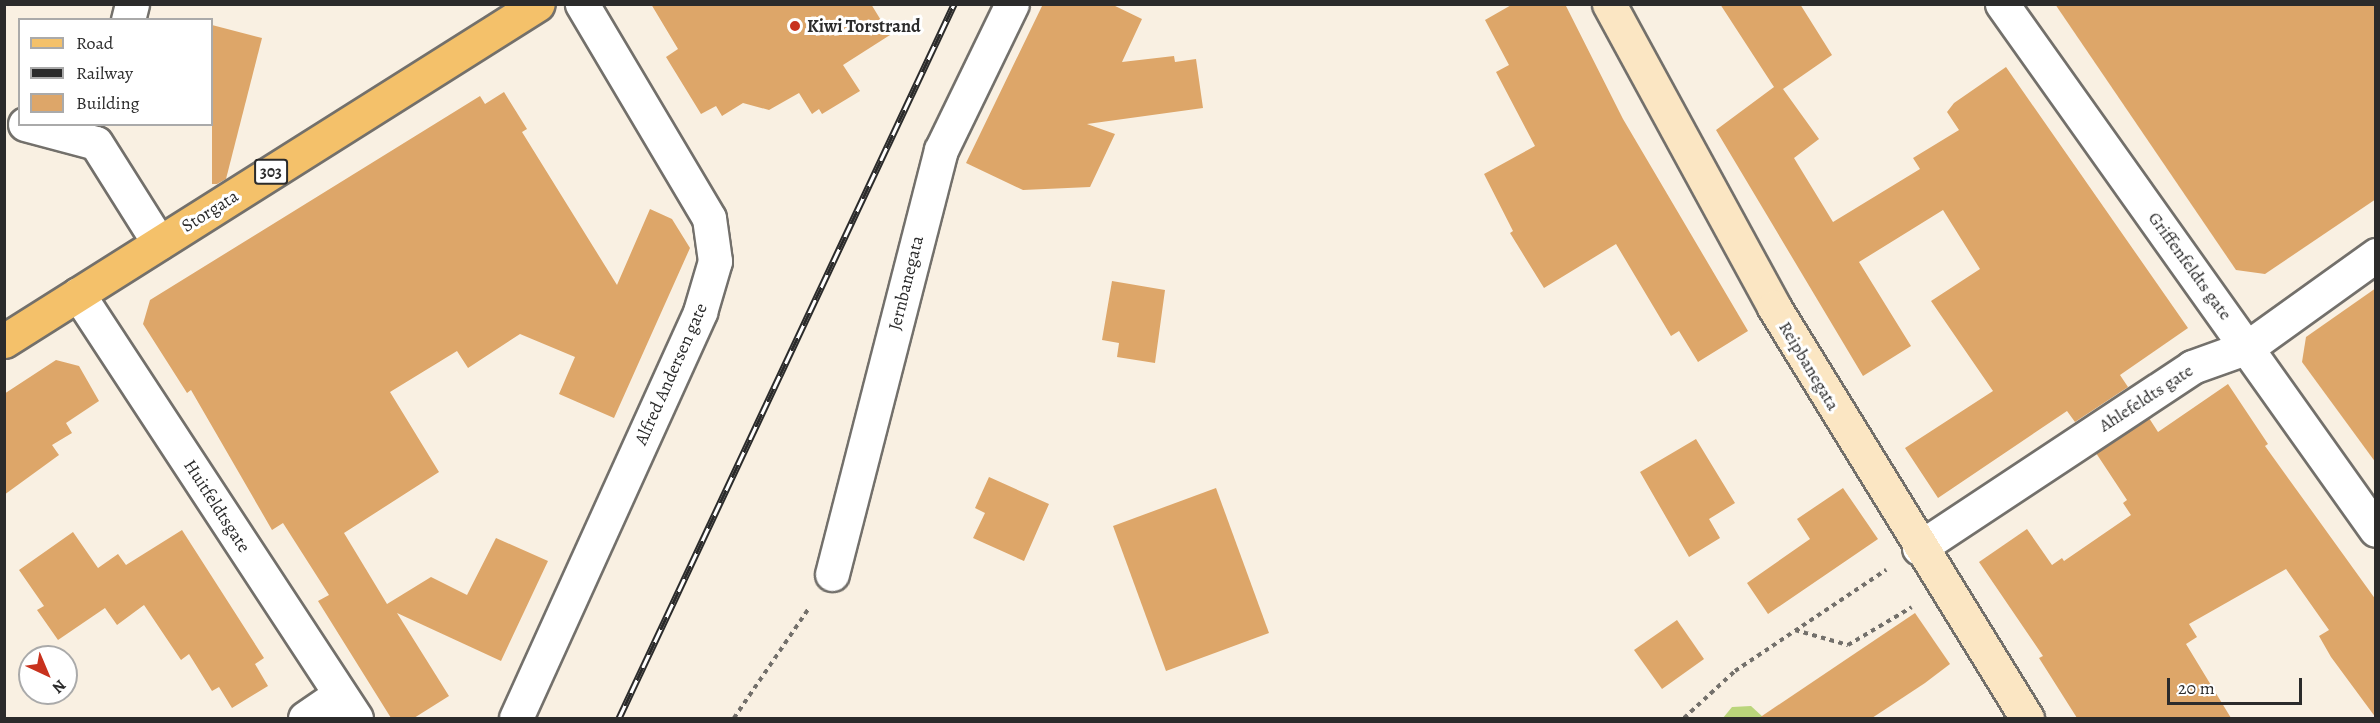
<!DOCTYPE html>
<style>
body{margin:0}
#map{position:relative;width:2380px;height:723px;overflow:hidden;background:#f9f0e2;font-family:Alegreya,serif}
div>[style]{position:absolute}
.green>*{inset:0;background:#bad57b}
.building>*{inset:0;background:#dda669}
.path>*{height:4px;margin-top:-2px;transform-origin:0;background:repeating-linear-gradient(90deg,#73706b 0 4.5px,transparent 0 9px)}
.roads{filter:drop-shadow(2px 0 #73706b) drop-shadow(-2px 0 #73706b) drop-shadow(0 2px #73706b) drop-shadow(0 -2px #73706b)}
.minor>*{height:33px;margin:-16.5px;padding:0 16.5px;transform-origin:16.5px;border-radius:16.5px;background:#fff}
.secondary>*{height:33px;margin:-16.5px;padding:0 16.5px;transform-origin:16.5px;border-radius:16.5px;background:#fbe6c3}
.primary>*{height:33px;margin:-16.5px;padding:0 16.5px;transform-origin:16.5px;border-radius:16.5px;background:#f4c16a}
.rail>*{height:7px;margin-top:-3.5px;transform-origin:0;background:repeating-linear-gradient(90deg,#fff 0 14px,#2b2b2b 0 28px);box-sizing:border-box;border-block:2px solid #2b2b2b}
.dots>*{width:16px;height:16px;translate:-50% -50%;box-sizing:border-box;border:3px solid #fff;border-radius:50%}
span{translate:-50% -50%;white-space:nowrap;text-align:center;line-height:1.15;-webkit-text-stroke:6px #fff;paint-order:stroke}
.shield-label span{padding:2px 4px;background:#fff;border:2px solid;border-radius:4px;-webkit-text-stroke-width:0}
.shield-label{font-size:16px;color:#2b2b2b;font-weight:700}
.poi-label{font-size:18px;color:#2b2b2b;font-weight:700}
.left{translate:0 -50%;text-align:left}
.street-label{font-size:18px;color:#2b2b2b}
.frame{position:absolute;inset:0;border:6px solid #2b2b2b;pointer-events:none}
.legend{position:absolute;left:18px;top:18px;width:195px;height:108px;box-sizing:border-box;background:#fff;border:2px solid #aaa;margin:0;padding:8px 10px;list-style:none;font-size:18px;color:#2b2b2b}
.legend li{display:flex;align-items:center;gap:12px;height:30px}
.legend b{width:30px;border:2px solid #aaa}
.north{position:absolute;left:18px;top:645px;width:60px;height:60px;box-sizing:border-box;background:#fff;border:2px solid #aaa;border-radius:50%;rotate:136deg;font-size:16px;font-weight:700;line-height:24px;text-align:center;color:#2b2b2b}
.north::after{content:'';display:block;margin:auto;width:21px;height:27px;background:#c8321e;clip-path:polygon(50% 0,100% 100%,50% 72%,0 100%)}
.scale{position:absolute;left:2167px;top:678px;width:135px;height:27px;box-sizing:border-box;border:3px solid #2b2b2b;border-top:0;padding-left:8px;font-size:18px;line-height:21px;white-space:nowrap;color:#2b2b2b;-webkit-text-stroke:4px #fff;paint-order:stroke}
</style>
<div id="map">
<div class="green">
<i style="clip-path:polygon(1751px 706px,1764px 718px,1723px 718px,1732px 707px)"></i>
</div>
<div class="building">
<i style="clip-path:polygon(651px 4px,871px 4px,890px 35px,843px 65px,860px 91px,822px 114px,819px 109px,812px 114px,799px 93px,769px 110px,743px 103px,722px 116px,716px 106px,701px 114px,666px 57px,678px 49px)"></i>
<i style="clip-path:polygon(1043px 4px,1111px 4px,1142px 19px,1122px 62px,1174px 56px,1175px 62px,1196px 59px,1203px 108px,1087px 124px,1115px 134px,1090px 187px,1023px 190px,966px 163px)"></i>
<i style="clip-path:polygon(1513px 4px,1565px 4px,1623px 119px,1748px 331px,1698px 362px,1679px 331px,1671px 336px,1616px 244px,1544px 288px,1510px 233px,1513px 231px,1484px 174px,1535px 146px,1496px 72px,1509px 65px,1485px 20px)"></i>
<i style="clip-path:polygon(1720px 4px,1800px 4px,1832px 55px,1783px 89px,1819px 139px,1794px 158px,1833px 222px,1920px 169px,1913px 158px,1959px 130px,1947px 112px,1954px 103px,2006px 67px,2188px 328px,2120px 375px,2128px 387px,2075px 422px,2067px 411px,1938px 498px,1905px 448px,1993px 391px,1931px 301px,1980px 269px,1943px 210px,1859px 262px,1911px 346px,1863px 376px,1716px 130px,1774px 87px)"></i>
<i style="clip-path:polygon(2055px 4px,2376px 4px,2376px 199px,2265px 274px,2236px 270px)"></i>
<i style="clip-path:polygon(212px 25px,262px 38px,226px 179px,217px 184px,212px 184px)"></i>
<i style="clip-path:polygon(504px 92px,527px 129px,522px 132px,617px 285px,650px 209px,672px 219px,690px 248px,614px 418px,559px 394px,575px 357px,520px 334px,468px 368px,457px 351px,390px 392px,439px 472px,344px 533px,387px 604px,431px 577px,467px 595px,496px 538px,548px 561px,501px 661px,397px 613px,449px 696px,414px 718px,391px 718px,318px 601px,329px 595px,283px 523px,272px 530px,191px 390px,187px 393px,143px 324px,150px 300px,480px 96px,485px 104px)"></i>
<i style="clip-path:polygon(1112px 281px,1165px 290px,1155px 363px,1117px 357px,1119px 343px,1102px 340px)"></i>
<i style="clip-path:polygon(2376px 288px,2376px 463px,2302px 362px,2306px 337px)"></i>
<i style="clip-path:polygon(56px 360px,79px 366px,99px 401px,66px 423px,72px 433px,52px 445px,59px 455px,4px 495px,4px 394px)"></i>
<i style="clip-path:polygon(2228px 384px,2268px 444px,2265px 446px,2376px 600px,2376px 718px,2331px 657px,2319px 636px,2329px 630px,2286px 569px,2189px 624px,2197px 637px,2186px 644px,2231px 718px,2077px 718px,2039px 658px,2043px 656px,1979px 562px,2027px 529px,2052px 565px,2062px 558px,2064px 561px,2131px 515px,2123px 503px,2127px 500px,2096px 453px,2149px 418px,2158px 432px)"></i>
<i style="clip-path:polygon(1696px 439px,1735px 503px,1709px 519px,1720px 538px,1689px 557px,1640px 472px)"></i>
<i style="clip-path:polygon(989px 477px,1049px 504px,1024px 561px,973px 538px,985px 513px,975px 508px)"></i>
<i style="clip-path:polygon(1216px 488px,1269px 633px,1166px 671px,1113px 526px)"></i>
<i style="clip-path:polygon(1843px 488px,1878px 539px,1768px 614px,1747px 583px,1810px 539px,1797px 519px)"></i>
<i style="clip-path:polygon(182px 530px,264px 658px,255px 664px,268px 686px,232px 708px,219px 687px,212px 691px,189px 654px,181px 660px,144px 605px,117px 625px,105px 608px,58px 640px,37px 610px,44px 606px,19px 570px,73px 532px,98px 568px,118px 554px,126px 565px)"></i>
<i style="clip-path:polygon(1915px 613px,1950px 664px,1925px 683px,1872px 718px,1759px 718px)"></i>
<i style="clip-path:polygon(1677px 620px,1704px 659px,1662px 689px,1634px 650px)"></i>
</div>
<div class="path">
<i style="left:1795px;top:630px;width:55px;rotate:15.8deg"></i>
<i style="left:1848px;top:645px;width:74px;rotate:-30.7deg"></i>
<i style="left:734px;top:718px;width:133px;rotate:-55.7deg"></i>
<i style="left:1684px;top:718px;width:69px;rotate:-42.7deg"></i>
<i style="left:1735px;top:671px;width:182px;rotate:-33.8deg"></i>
</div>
<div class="roads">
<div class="minor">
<i style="left:2002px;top:4px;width:645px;rotate:54.59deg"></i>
<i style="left:128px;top:20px;width:16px;rotate:-76deg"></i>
<i style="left:25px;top:124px;width:73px;rotate:15deg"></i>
<i style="left:96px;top:143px;width:118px;rotate:57.8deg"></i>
<i style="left:78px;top:294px;width:507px;rotate:56.75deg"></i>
<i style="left:1919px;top:548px;width:328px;rotate:-33.5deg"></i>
<i style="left:2192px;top:367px;width:59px;rotate:-19.7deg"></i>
<i style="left:2248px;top:347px;width:158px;rotate:-35.7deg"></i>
<i style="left:832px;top:574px;width:438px;rotate:-75.6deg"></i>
<i style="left:941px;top:150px;width:162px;rotate:-64.1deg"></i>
<i style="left:305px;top:718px;width:42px;rotate:-34.4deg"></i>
<i style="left:516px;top:718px;width:446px;rotate:-65.6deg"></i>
<i style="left:700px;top:312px;width:53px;rotate:-73.6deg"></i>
<i style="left:715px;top:261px;width:43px;rotate:-97.9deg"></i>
<i style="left:709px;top:218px;width:249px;rotate:-120.7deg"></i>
</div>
<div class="secondary">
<i style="left:1609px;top:4px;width:345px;rotate:61.4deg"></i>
<i style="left:1774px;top:307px;width:483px;rotate:58.4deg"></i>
</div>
<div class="primary">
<i style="left:4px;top:341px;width:631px;rotate:-32.26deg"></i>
</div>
</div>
<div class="rail">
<i style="left:619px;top:718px;width:789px;rotate:-64.86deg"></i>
</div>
<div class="dots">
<i style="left:795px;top:26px;background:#c8321e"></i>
</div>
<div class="shield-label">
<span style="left:271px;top:172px">303</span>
</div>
<div class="poi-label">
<span class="left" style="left:807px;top:26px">Kiwi Torstrand</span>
</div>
<div class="street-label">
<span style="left:210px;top:211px;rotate:-32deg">Storgata</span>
<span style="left:2190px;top:266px;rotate:54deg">Griffenfeldts gate</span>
<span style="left:906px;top:283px;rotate:-76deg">Jernbanegata</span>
<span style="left:1809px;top:366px;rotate:59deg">Reipbanegata</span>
<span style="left:671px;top:374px;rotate:-66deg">Alfred Andersen gate</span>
<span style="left:2146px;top:398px;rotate:-33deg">Ahlefeldts gate</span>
<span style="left:217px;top:506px;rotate:57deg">Huitfeldtsgate</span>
</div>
<div class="frame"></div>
<ul class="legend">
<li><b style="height:8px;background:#f4c16a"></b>Road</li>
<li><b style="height:8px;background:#2b2b2b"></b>Railway</li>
<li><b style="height:16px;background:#dda669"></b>Building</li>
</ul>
<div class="north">N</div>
<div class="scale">20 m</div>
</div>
